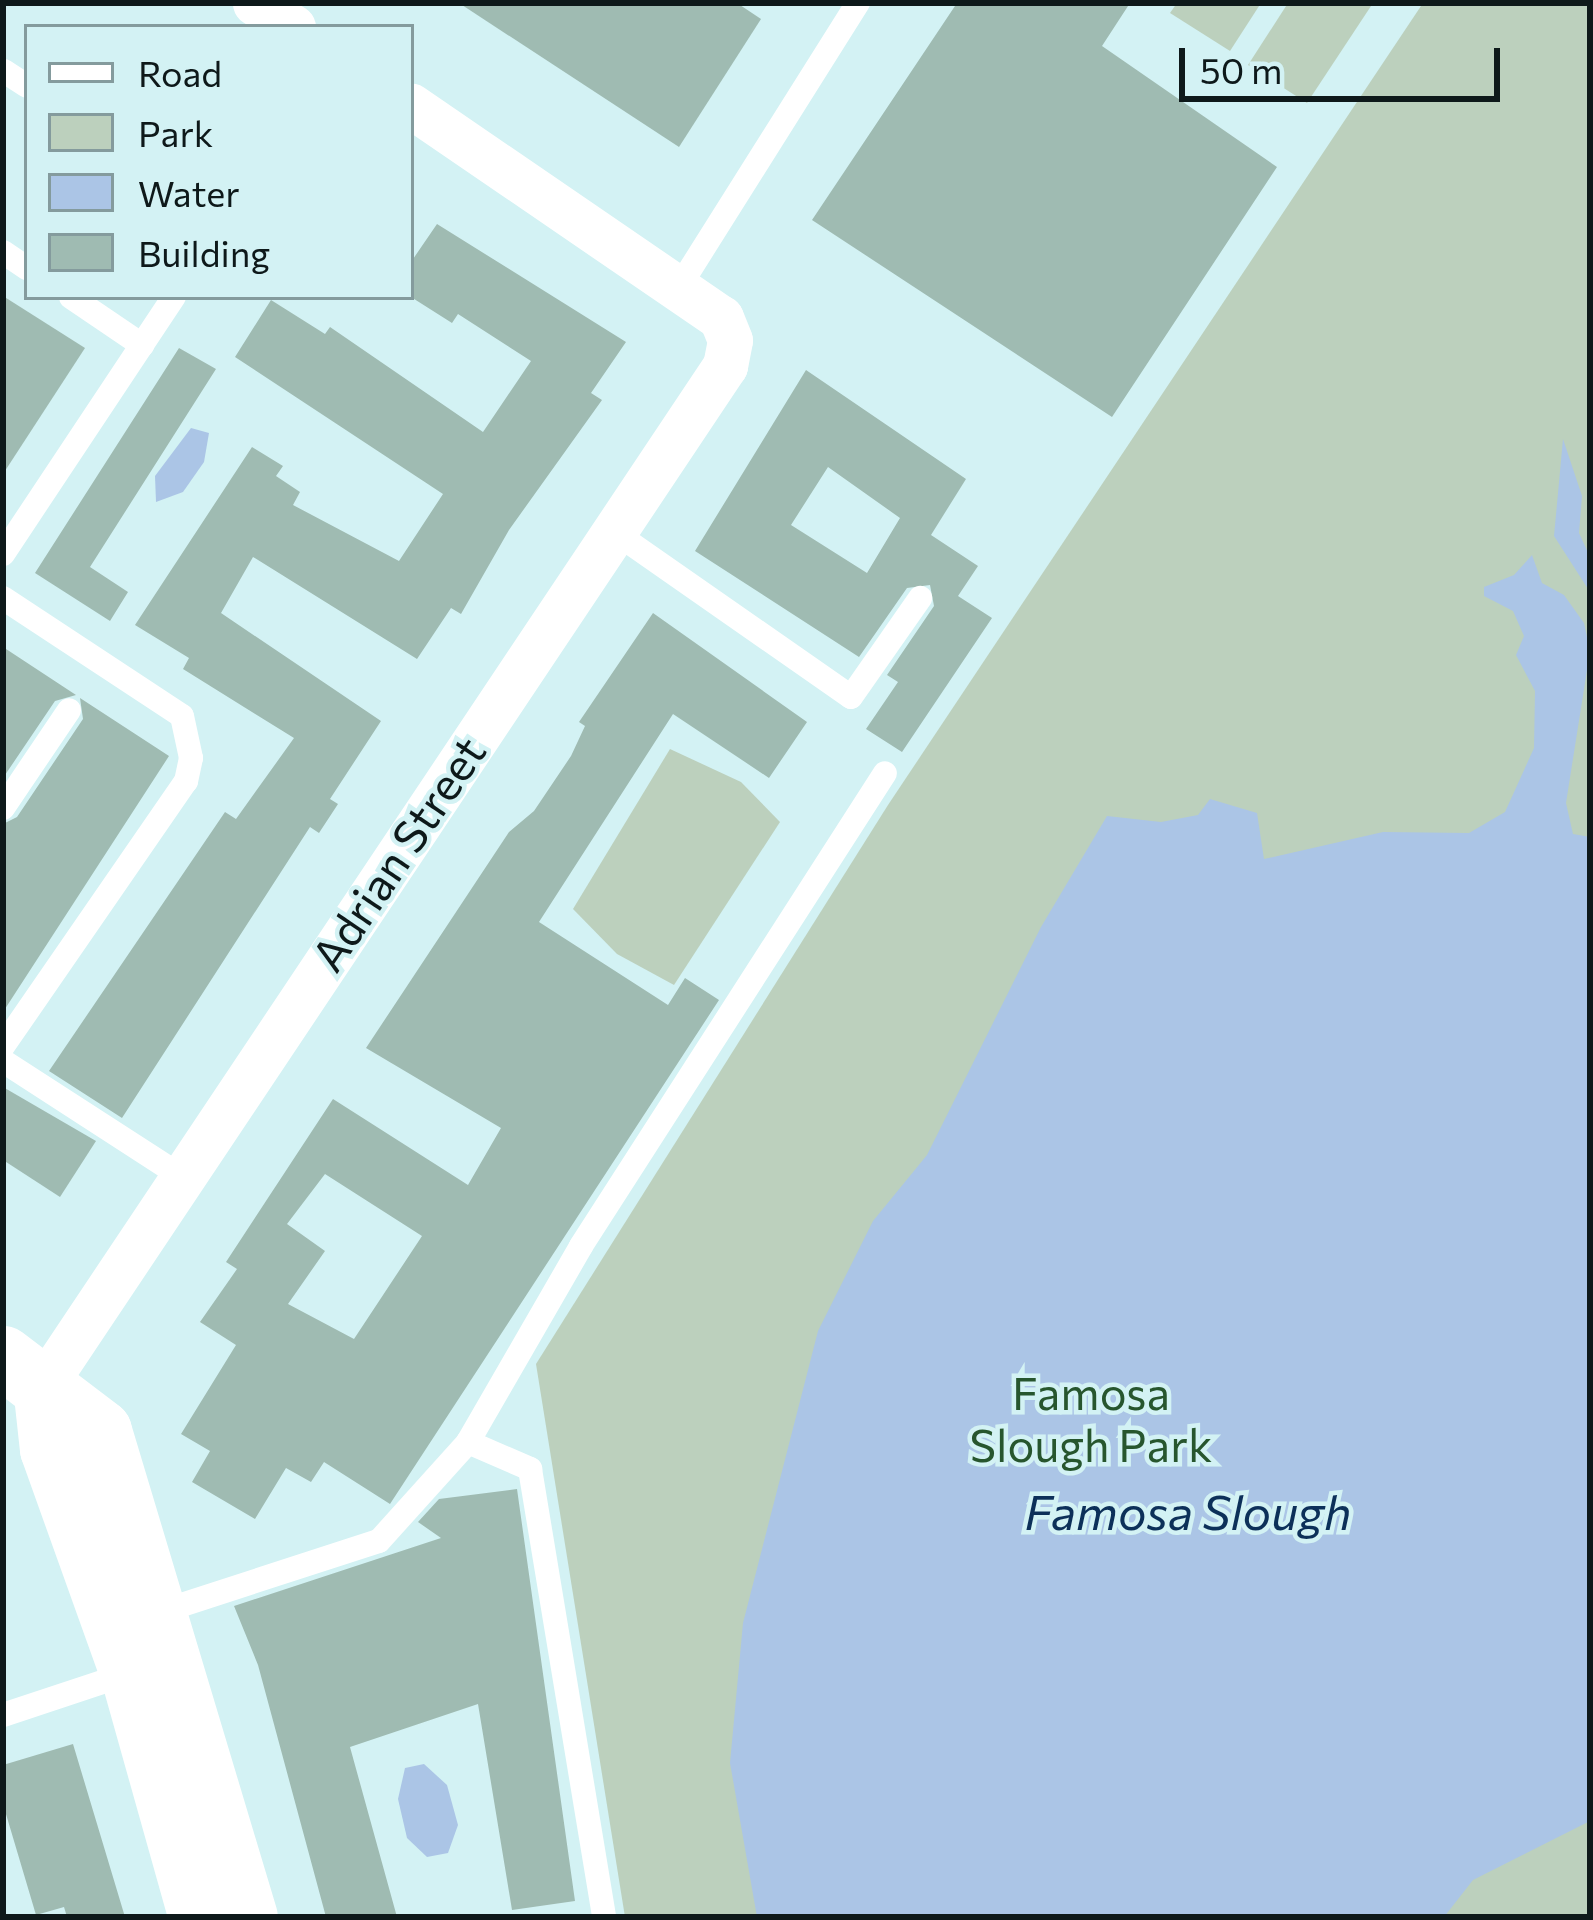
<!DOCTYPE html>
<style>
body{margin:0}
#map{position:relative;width:1593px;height:1920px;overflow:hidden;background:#d3f2f4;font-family:Commissioner,sans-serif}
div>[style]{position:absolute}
.green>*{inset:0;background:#bcd0bd}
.water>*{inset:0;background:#abc5e6}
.building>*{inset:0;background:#9fbbb2}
.lane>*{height:24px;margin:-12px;padding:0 12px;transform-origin:12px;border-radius:12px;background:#fff}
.street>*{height:45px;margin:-22.5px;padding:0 22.5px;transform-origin:22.5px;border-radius:22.5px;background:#fff}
.secondary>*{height:63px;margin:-31.5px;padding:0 31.5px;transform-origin:31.5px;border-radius:31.5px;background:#fff}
span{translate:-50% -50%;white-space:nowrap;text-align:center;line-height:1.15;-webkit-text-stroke:9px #d3f2f4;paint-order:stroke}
.street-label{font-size:45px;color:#0e191a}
.park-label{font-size:45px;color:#27562e}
.water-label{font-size:48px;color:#0c3059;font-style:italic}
.frame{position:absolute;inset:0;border:6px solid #0e191a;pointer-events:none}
.legend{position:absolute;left:24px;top:24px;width:390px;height:276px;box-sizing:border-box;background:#d3f2f4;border:3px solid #849b9d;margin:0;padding:15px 21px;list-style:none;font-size:36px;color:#0e191a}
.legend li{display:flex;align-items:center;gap:24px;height:60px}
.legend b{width:60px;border:3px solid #849b9d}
.scale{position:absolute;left:1179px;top:48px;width:321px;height:54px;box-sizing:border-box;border:6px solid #0e191a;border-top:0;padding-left:15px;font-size:36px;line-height:42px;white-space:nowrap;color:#0e191a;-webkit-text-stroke:9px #d3f2f4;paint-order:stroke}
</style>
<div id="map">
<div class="green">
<i style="clip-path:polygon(1177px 3px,1261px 3px,1230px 51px,1170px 13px)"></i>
<i style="clip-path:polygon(1288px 3px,1373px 3px,1307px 103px,1248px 65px)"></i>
<i style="clip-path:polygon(1423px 3px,1590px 3px,1590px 1917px,625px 1917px,536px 1364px,888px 805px)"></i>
<i style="clip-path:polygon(670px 749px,741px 782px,780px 822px,674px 985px,617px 954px,573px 909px)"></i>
</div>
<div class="water">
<i style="clip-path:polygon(191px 428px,209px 433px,204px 462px,183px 492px,156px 502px,155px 476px)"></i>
<i style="clip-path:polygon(1563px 439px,1582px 496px,1579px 533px,1590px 557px,1590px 592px,1554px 536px)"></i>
<i style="clip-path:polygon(1532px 555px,1542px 583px,1564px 595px,1584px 623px,1590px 651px,1566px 803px,1573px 834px,1590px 837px,1590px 1821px,1473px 1880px,1444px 1917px,757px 1917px,730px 1763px,743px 1623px,818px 1331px,873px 1221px,927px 1155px,1041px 927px,1107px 816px,1161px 822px,1198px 815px,1210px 799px,1257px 813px,1264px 859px,1383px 832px,1469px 833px,1505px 812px,1534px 748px,1535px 691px,1516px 655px,1524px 636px,1513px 611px,1484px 596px,1484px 587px,1514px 575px)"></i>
<i style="clip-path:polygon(424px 1764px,447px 1785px,458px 1825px,448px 1853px,427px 1857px,407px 1838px,398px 1799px,405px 1768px)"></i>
</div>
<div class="building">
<i style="clip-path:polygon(459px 3px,737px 3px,761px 19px,679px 147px)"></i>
<i style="clip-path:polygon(957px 3px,1130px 3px,1102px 46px,1277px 167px,1112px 417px,812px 220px)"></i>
<i style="clip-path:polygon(437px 224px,626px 342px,591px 393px,602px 400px,509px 530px,461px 614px,451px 608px,417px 659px,253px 557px,221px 613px,381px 721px,330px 799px,338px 804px,319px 833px,310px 827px,122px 1118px,49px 1071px,225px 812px,236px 819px,294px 738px,183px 669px,189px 658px,135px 625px,252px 447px,283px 466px,276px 476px,300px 492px,293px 505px,399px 561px,443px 494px,235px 357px,271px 300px,325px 334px,330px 327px,483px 432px,531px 361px,458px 314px,452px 323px,411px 297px,411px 262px)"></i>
<i style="clip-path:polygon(3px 296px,85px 348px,3px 474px)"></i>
<i style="clip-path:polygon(179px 348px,216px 369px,90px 567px,128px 592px,110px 621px,35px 573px)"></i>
<i style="clip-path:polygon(evenodd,806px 370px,966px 479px,931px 535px,978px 566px,958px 596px,992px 618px,902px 752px,866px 729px,898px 682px,887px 675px,934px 606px,930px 585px,907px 588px,859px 657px,695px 551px,806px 370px,828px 467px,900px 518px,867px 573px,791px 525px,828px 467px)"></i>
<i style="clip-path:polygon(evenodd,653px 613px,807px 722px,769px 778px,673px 714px,539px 922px,668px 1005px,685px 978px,719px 1000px,390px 1504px,324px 1462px,311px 1482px,286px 1468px,255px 1519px,192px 1482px,210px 1451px,181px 1434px,236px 1345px,200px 1322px,237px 1269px,226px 1262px,333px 1099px,468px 1185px,501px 1128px,366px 1048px,509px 832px,534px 811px,571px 756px,585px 726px,579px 722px,653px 613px,325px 1174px,422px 1236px,354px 1339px,288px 1304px,325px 1251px,287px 1224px,325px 1174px)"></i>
<i style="clip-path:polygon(3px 647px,76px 695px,55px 701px,3px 778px)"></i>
<i style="clip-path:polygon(80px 698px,169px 756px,3px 1012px,3px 824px,17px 817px,83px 719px)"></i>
<i style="clip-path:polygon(3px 1087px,96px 1141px,60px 1197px,3px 1160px)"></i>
<i style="clip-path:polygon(517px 1489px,575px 1901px,512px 1910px,478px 1704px,350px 1747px,397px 1917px,326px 1917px,258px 1665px,234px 1606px,441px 1538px,418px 1522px,439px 1499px)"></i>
<i style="clip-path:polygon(73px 1744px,125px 1917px,67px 1917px,64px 1907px,36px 1915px,3px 1804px,3px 1765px)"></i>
</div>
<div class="lane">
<i style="left:4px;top:71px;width:27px;rotate:33deg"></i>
<i style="left:3px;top:252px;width:29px;rotate:34deg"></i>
<i style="left:679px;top:287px;width:336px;rotate:-57.8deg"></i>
<i style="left:71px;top:297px;width:86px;rotate:34.1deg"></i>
<i style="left:613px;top:531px;width:290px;rotate:34.9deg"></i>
<i style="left:851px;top:697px;width:121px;rotate:-55.1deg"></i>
<i style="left:3px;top:554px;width:309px;rotate:-56.4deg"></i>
<i style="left:3px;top:598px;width:214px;rotate:33.4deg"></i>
<i style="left:182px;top:716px;width:43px;rotate:77.9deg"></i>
<i style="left:191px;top:758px;width:24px;rotate:102deg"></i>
<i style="left:186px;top:781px;width:322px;rotate:124.6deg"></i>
<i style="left:3px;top:808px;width:118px;rotate:-56deg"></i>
<i style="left:3px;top:1061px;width:212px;rotate:32.9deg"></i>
<i style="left:468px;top:1442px;width:226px;rotate:-60deg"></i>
<i style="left:581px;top:1246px;width:562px;rotate:-57.27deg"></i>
<i style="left:157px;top:1613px;width:233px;rotate:-18deg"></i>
<i style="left:379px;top:1541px;width:133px;rotate:-48deg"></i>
<i style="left:468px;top:1442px;width:68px;rotate:23.5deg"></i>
<i style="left:530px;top:1469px;width:454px;rotate:80.6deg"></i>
<i style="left:3px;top:1715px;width:133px;rotate:-18.4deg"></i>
</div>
<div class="street">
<i style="left:255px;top:3px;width:45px;rotate:32.3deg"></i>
<i style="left:44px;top:1385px;width:1226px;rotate:-56.25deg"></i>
<i style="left:725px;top:366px;width:26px;rotate:-79deg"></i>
<i style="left:730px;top:340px;width:24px;rotate:-112deg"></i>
<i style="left:721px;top:318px;width:376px;rotate:-145.6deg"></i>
</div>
<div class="secondary">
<i style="left:3px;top:1357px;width:122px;rotate:37.3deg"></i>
<i style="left:100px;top:1431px;width:507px;rotate:73.28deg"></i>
<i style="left:44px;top:1385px;width:64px;rotate:83.8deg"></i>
<i style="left:51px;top:1449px;width:237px;rotate:70.3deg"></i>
<i style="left:131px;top:1672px;width:255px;rotate:74.3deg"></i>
</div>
<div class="street-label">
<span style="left:397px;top:853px;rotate:-56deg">Adrian Street</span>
</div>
<div class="park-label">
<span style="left:1091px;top:1418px">Famosa<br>Slough Park</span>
</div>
<div class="water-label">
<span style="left:1188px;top:1511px">Famosa Slough</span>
</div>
<div class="frame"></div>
<ul class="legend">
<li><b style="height:15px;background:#fff"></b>Road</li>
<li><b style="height:33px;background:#bcd0bd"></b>Park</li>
<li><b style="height:33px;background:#abc5e6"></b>Water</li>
<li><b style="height:33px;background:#9fbbb2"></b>Building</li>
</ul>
<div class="scale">50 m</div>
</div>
